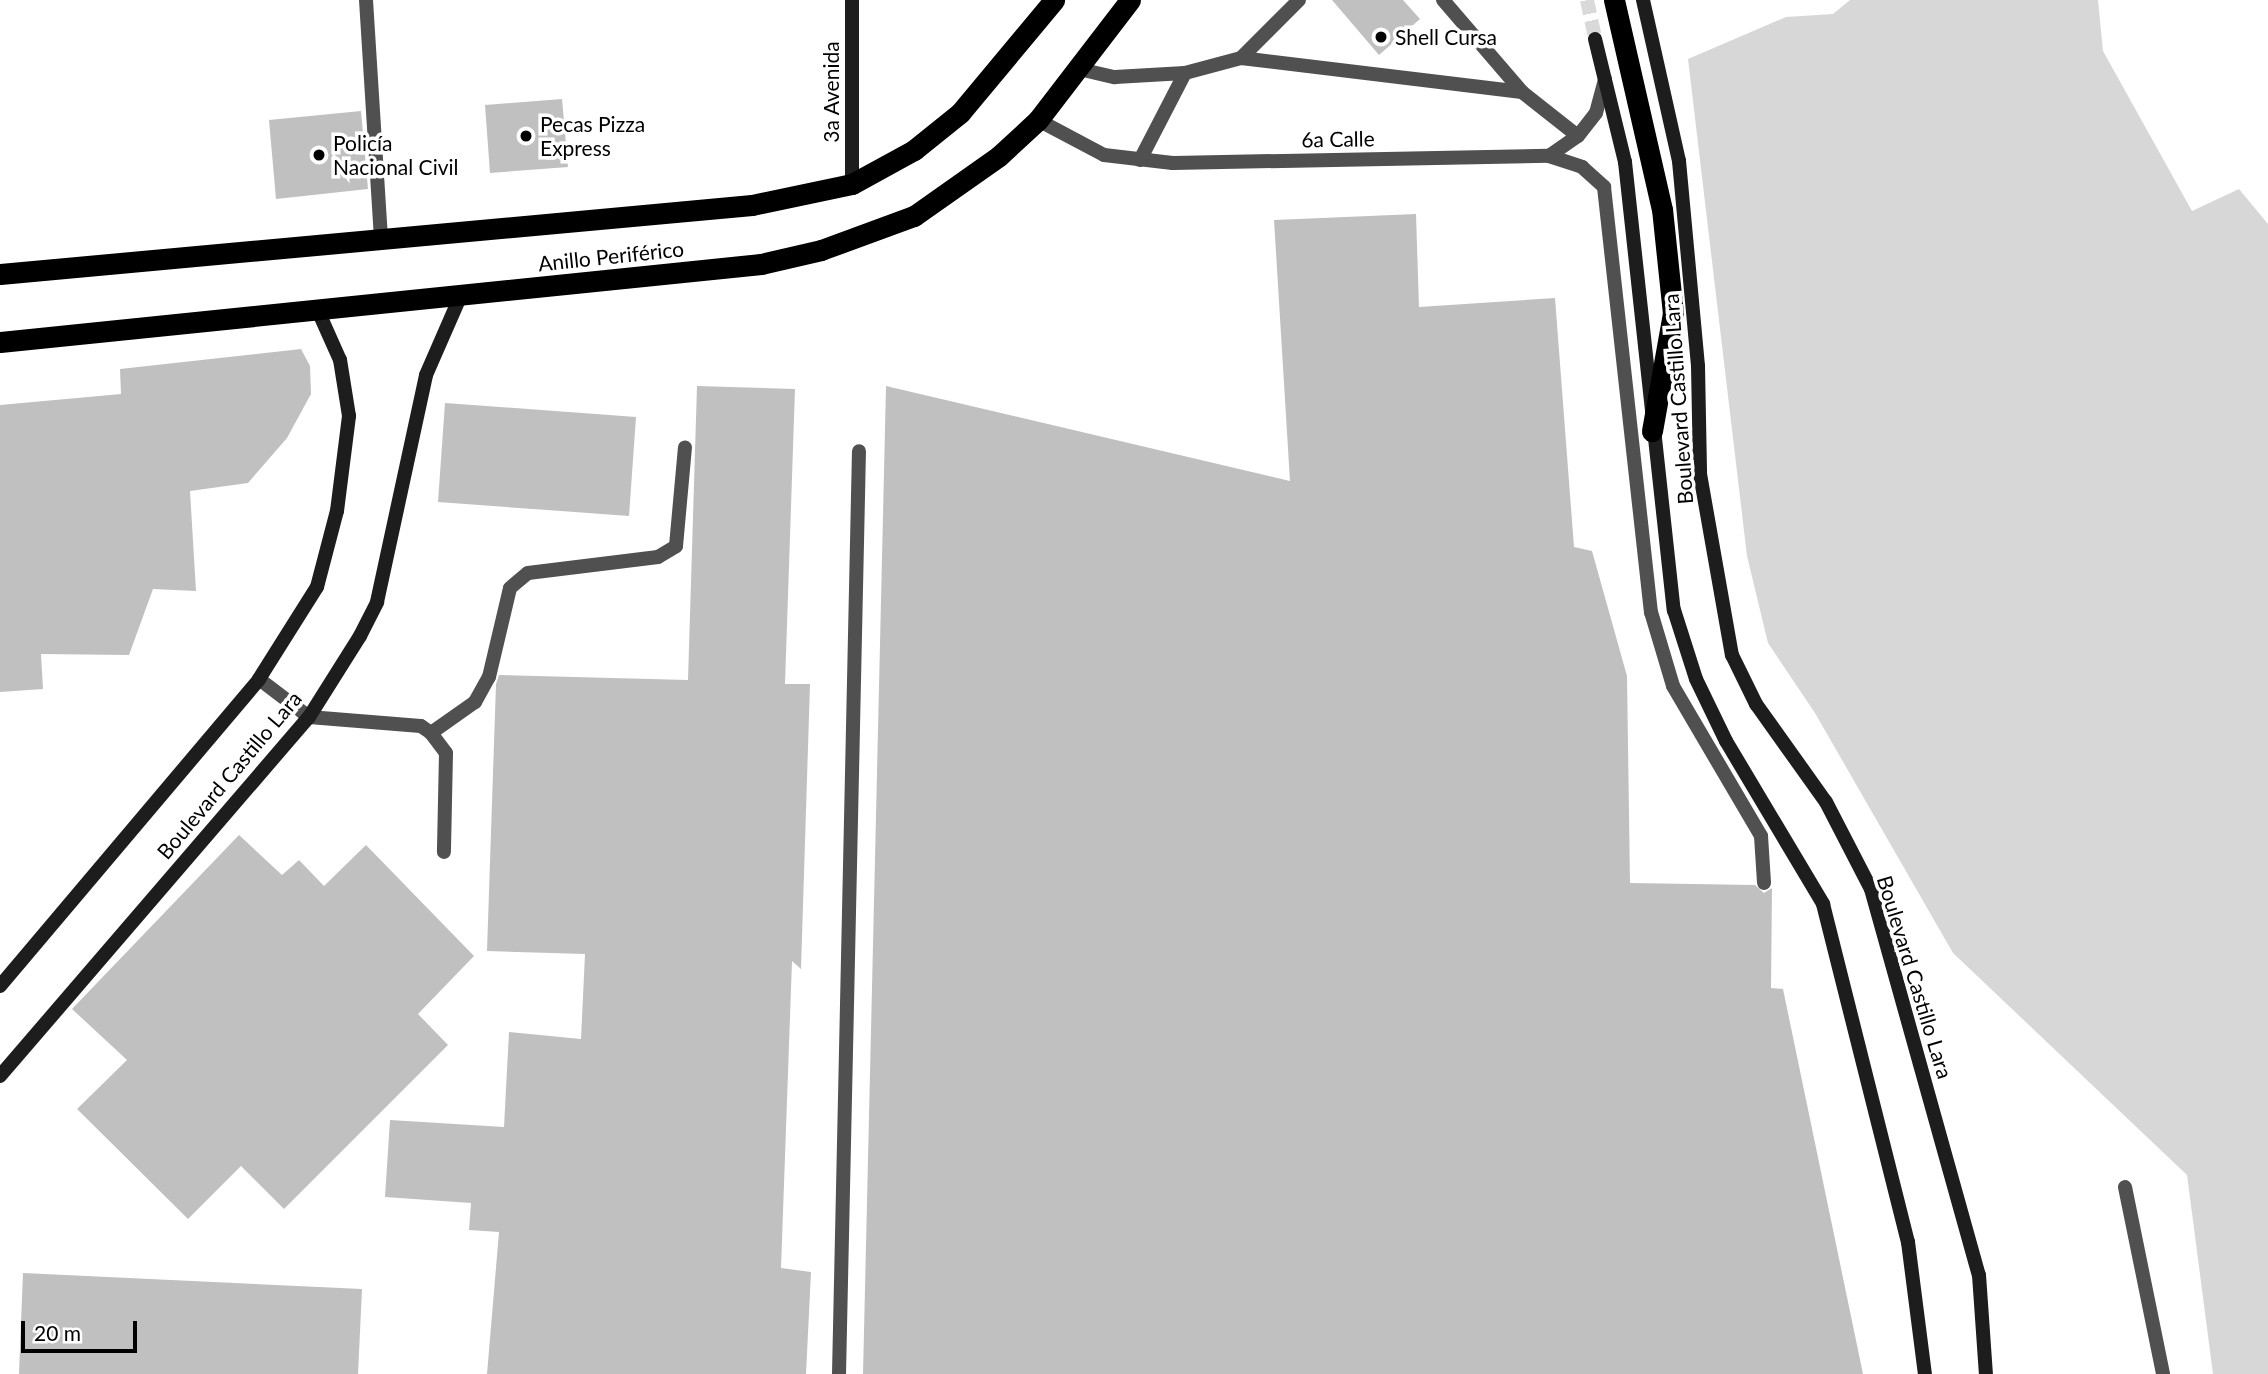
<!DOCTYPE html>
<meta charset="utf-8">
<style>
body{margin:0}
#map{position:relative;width:2268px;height:1374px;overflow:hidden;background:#fff;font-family:Lato,sans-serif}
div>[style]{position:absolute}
.green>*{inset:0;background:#d7d7d7}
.building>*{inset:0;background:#c0c0c0}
.secondary-tunnel>*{height:14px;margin-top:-7px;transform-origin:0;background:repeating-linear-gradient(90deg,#d9d9d9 0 14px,transparent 0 21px)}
.lane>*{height:14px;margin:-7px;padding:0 7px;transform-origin:7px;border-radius:7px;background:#505050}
.street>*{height:14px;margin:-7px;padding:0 7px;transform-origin:7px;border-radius:7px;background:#505050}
.secondary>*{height:14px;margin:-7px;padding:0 7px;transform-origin:7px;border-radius:7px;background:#1d1d1d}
.highway>*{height:21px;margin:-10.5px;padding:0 10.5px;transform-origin:10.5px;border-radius:10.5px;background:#000}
.dots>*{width:19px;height:19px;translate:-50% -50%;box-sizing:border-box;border:4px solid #fff;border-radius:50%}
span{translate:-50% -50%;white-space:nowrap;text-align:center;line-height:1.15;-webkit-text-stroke:7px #fff;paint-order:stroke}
.poi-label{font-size:21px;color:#000}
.left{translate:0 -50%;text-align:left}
.street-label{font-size:21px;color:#000}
.scale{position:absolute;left:21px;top:1321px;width:116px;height:32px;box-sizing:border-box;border:4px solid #000;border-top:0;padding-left:9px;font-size:21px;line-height:24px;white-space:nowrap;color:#000;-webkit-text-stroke:5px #fff;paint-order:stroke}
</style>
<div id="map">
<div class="green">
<i style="clip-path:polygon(1850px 0,2098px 0,2103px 51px,2192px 211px,2239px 189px,2268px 224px,2268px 1374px,2213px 1374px,2187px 1175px,1953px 953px,1815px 713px,1768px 643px,1747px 556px,1688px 59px,1786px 17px,1833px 14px)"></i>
</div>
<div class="building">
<i style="clip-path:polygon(1332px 0,1403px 0,1420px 19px,1379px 55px)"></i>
<i style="clip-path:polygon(562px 99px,568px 167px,490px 173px,485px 105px)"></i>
<i style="clip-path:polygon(361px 111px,368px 189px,276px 199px,269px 120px)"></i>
<i style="clip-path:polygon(1416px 214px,1419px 307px,1555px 298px,1574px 547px,1592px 551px,1627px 676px,1630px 883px,1755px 885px,1764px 893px,1772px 888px,1771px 988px,1783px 989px,1863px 1374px,863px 1374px,886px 386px,1290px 481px,1274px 220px)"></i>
<i style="clip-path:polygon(301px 349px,310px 366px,311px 394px,287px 438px,248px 483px,190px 491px,196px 591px,153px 589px,129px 655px,41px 654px,43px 689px,0 692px,0 405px,121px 394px,120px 369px)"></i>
<i style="clip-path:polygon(697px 386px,795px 389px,785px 684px,810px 684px,801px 969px,792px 961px,781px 1268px,811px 1272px,806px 1374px,487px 1374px,499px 1232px,469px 1230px,471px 1203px,385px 1197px,390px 1120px,504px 1127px,509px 1032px,581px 1039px,585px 954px,487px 951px,496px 684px,499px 675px,688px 680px)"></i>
<i style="clip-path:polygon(445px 403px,636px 417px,629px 516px,438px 502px)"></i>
<i style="clip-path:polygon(239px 835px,282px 875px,299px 860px,324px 886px,366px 845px,474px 956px,418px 1014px,448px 1045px,284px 1209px,241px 1166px,188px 1219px,77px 1109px,127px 1060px,72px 1009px)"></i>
<i style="clip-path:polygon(23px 1273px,362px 1289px,358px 1374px,19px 1374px)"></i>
</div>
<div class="secondary-tunnel">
<i style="left:1587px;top:0;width:40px;rotate:78deg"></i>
</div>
<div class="lane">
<i style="left:1443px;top:0;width:121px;rotate:49.3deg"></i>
<i style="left:1522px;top:92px;width:71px;rotate:38.2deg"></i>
<i style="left:1241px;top:58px;width:283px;rotate:6.9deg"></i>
<i style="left:1079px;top:69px;width:37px;rotate:13deg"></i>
<i style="left:1115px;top:77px;width:70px;rotate:-3.3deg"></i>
<i style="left:1185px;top:73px;width:58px;rotate:-15deg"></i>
<i style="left:1241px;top:58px;width:82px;rotate:-45deg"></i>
<i style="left:1549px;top:156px;width:35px;rotate:18deg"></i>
<i style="left:1582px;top:167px;width:30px;rotate:42deg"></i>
<i style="left:1604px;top:187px;width:428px;rotate:83.7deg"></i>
<i style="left:1651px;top:612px;width:77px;rotate:73.4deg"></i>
<i style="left:1673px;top:686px;width:174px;rotate:59.6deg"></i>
<i style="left:1761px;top:836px;width:47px;rotate:86.3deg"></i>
<i style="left:1140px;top:160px;width:98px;rotate:-62.7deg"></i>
<i style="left:259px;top:679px;width:63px;rotate:37.2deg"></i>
<i style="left:309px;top:717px;width:112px;rotate:4.6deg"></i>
<i style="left:421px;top:726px;width:12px;rotate:35deg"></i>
<i style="left:431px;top:733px;width:25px;rotate:53deg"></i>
<i style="left:446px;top:753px;width:99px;rotate:91.2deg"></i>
<i style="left:431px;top:733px;width:54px;rotate:-35.2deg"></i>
<i style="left:475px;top:702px;width:29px;rotate:-61deg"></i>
<i style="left:489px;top:677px;width:91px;rotate:-76.7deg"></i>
<i style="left:510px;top:588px;width:23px;rotate:-40deg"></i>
<i style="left:528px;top:573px;width:131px;rotate:-7deg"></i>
<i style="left:658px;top:557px;width:21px;rotate:-31deg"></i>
<i style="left:676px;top:546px;width:99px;rotate:-84.8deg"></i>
<i style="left:2125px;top:1187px;width:191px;rotate:78.5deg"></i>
<i style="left:839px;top:1374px;width:923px;rotate:-88.76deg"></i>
</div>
<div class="street">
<i style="left:366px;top:0;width:237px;rotate:86.4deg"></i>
<i style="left:1038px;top:120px;width:75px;rotate:27.9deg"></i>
<i style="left:1104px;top:155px;width:69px;rotate:6.6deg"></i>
<i style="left:1173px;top:163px;width:376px;rotate:-1.1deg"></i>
<i style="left:1549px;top:156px;width:35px;rotate:-35deg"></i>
<i style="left:1578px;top:136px;width:29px;rotate:-52deg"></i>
<i style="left:1596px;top:113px;width:35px;rotate:-75deg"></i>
</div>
<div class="secondary">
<i style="left:852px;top:0;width:184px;rotate:90deg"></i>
<i style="left:1643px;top:0;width:165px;rotate:77.4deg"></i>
<i style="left:1679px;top:161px;width:206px;rotate:84.7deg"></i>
<i style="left:1698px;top:366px;width:108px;rotate:88.9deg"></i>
<i style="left:1700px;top:474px;width:184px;rotate:80deg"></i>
<i style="left:1732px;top:655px;width:55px;rotate:63.9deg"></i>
<i style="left:1756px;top:704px;width:120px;rotate:54.5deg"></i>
<i style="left:1826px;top:802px;width:98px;rotate:62.7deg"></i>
<i style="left:1871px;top:889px;width:401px;rotate:74.4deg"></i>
<i style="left:1979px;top:1275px;width:99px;rotate:86deg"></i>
<i style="left:1595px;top:39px;width:127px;rotate:76.3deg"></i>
<i style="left:1625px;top:162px;width:451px;rotate:83.8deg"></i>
<i style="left:1674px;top:610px;width:72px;rotate:72.3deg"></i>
<i style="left:1696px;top:679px;width:69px;rotate:64.2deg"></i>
<i style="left:1726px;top:741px;width:190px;rotate:59.2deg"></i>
<i style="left:1823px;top:904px;width:349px;rotate:75.9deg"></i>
<i style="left:1908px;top:1242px;width:133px;rotate:82.7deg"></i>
<i style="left:0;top:986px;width:402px;rotate:-49.8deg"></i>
<i style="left:259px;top:679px;width:109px;rotate:-57.8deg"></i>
<i style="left:317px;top:587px;width:79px;rotate:-75.3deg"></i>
<i style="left:337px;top:511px;width:96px;rotate:-82.8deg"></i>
<i style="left:349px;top:416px;width:57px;rotate:-99.1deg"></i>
<i style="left:340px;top:360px;width:51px;rotate:-114.1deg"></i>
<i style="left:0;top:1076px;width:474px;rotate:-49.3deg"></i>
<i style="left:309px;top:717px;width:96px;rotate:-57.8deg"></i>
<i style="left:360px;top:636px;width:38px;rotate:-63deg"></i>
<i style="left:377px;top:602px;width:232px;rotate:-77.8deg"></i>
<i style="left:426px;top:375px;width:85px;rotate:-66.4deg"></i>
</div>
<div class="highway">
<i style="left:1614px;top:0;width:214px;rotate:77.1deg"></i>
<i style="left:1662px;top:209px;width:105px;rotate:84deg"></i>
<i style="left:1673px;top:313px;width:120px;rotate:100.1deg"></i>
<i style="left:0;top:274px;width:755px;rotate:-5.24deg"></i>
<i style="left:752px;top:205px;width:102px;rotate:-11.9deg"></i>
<i style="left:852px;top:184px;width:71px;rotate:-28.7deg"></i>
<i style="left:914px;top:150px;width:59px;rotate:-38.8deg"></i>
<i style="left:960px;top:113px;width:147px;rotate:-50.2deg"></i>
<i style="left:0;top:342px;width:765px;rotate:-5.85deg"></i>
<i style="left:761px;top:264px;width:62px;rotate:-13.1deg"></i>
<i style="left:821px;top:250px;width:99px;rotate:-20.1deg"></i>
<i style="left:914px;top:216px;width:104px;rotate:-35.2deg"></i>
<i style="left:999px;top:156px;width:53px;rotate:-42.7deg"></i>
<i style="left:1038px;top:120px;width:151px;rotate:-52.5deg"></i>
</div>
<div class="dots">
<i style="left:1381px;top:37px;background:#000"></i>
<i style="left:526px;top:136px;background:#000"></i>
<i style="left:319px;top:155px;background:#000"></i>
</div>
<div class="poi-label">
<span class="left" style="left:1395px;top:37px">Shell Cursa</span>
<span class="left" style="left:540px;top:136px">Pecas Pizza<br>Express</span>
<span class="left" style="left:333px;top:155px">Policía<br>Nacional Civil</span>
</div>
<div class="street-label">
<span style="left:831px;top:92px;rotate:-90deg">3a Avenida</span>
<span style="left:1338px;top:139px;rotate:-1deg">6a Calle</span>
<span style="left:611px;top:256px;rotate:-6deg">Anillo Periférico</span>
<span style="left:1678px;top:399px;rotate:-94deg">Boulevard Castillo Lara</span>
<span style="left:229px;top:775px;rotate:-50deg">Boulevard Castillo Lara</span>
<span style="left:1915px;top:977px;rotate:73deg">Boulevard Castillo Lara</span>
</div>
<div class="scale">20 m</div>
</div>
